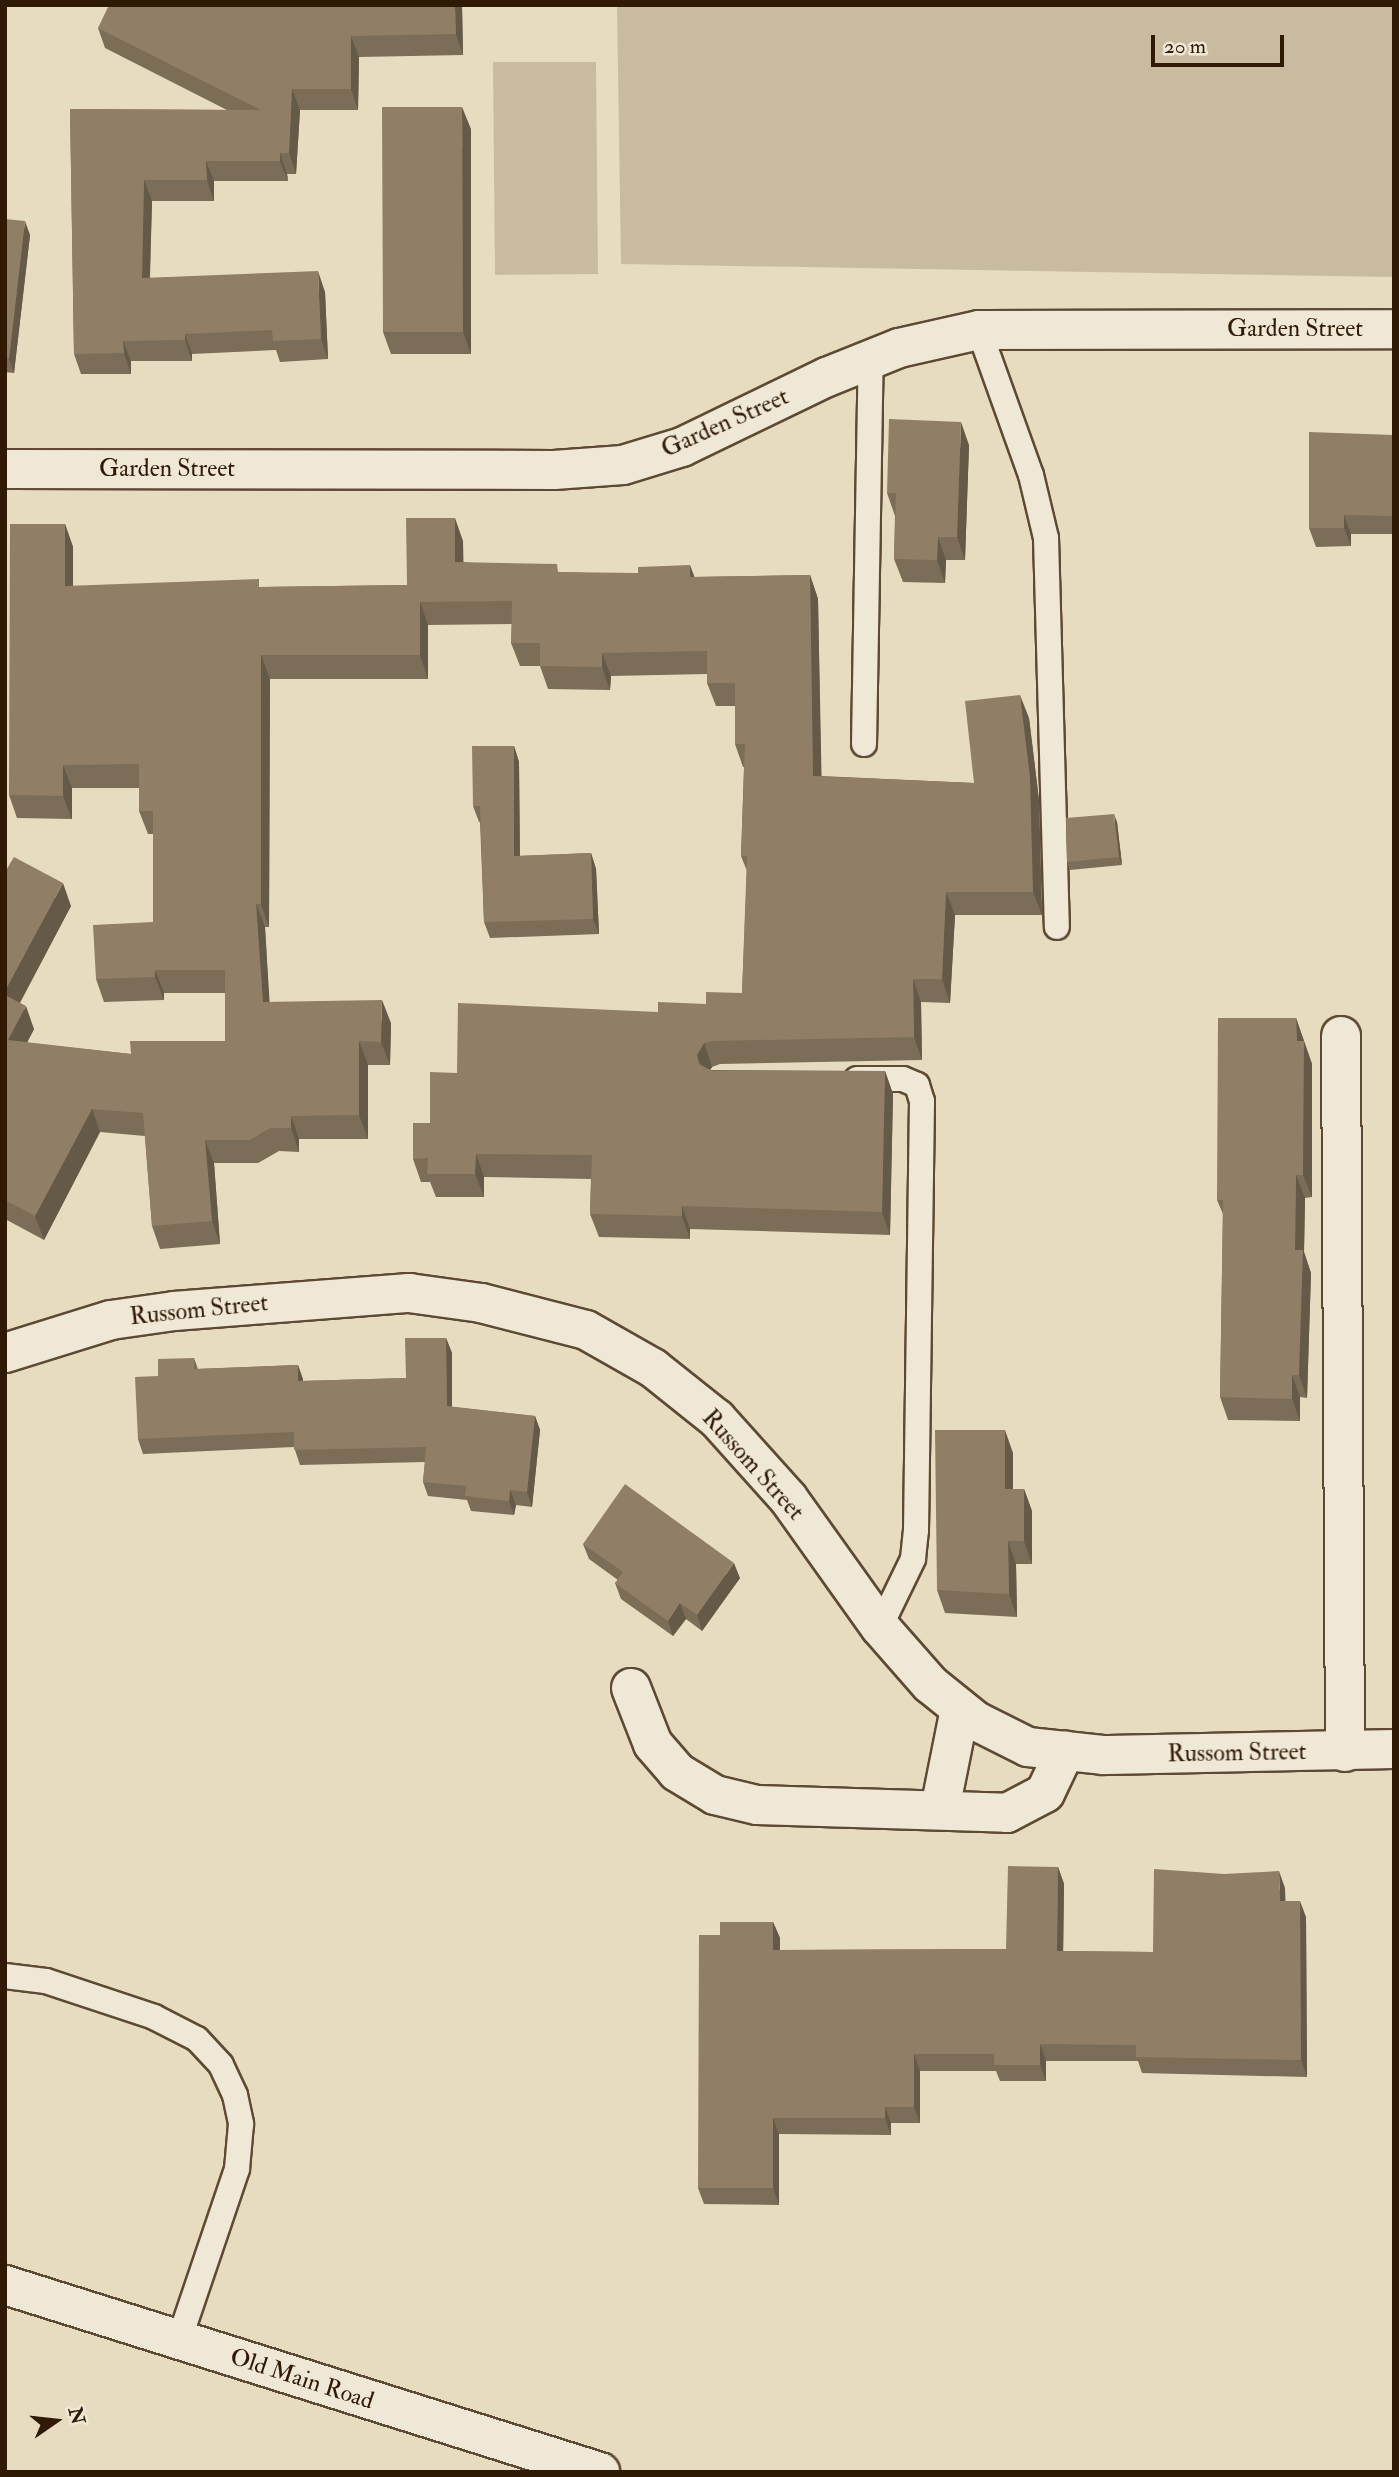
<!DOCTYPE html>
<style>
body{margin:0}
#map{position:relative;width:1399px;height:2477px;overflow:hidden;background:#e8dcc0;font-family:"IM FELL Double Pica",serif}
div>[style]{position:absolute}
.green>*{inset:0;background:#c9bba0}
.roads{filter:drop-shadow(2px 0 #5e4a34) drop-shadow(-2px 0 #5e4a34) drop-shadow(0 2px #5e4a34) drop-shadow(0 -2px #5e4a34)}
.lane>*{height:24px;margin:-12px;padding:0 12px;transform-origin:12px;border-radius:12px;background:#f0e8d6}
.street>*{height:38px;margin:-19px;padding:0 19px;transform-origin:19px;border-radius:19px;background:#f0e8d6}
.secondary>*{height:38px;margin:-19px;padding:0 19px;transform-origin:19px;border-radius:19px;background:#f0e8d6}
.wall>*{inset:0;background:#7c6d58}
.shaded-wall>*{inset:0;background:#655947}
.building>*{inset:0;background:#907f66}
span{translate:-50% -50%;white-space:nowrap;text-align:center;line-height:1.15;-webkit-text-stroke:6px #f0e8d6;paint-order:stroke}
.street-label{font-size:24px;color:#301a05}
.frame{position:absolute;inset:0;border:7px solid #301a05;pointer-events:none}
.north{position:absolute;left:21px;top:2386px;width:70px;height:70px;-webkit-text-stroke:5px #f0e8d6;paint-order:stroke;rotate:76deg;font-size:19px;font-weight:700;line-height:28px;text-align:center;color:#301a05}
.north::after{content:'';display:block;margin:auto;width:24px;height:32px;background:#301a05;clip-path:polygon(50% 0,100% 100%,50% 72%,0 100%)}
.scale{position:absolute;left:1151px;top:35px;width:133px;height:32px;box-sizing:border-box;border:4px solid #301a05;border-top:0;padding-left:9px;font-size:21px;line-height:24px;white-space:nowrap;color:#301a05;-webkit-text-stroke:5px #f0e8d6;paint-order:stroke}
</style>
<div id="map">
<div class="green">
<i style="clip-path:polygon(617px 5px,1394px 5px,1394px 277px,621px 264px)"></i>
<i style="clip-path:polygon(493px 62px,596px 62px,598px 274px,495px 275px)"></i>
</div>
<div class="roads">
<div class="lane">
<i style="left:979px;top:330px;width:154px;rotate:70.3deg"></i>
<i style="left:1031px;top:475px;width:65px;rotate:76.6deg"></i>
<i style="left:1046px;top:538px;width:389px;rotate:88.4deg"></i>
<i style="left:864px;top:744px;width:385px;rotate:-89deg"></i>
<i style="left:857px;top:1079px;width:46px"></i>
<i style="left:903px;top:1079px;width:15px;rotate:23deg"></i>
<i style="left:917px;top:1085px;width:17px;rotate:73deg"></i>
<i style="left:922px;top:1101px;width:429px;rotate:90.8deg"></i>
<i style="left:916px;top:1530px;width:29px;rotate:96deg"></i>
<i style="left:913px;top:1559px;width:76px;rotate:115.9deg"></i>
<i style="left:5px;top:1976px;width:41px;rotate:7deg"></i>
<i style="left:46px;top:1981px;width:114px;rotate:18.4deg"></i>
<i style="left:154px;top:2017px;width:48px;rotate:27.1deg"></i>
<i style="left:197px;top:2039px;width:35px;rotate:47deg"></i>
<i style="left:221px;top:2065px;width:33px;rotate:65deg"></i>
<i style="left:235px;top:2095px;width:30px;rotate:78deg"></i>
<i style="left:241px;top:2124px;width:45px;rotate:95.1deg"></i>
<i style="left:237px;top:2169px;width:181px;rotate:108.7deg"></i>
</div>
<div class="street">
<i style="left:5px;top:469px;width:549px;rotate:0.1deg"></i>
<i style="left:554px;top:470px;width:69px;rotate:-4.1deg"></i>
<i style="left:623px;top:465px;width:62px;rotate:-17deg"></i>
<i style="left:682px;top:447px;width:161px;rotate:-25.8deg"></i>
<i style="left:827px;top:377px;width:78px;rotate:-21.9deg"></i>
<i style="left:899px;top:348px;width:82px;rotate:-12.7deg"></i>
<i style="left:979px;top:330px;width:415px;rotate:-0.1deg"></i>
<i style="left:1341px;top:1036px;width:716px;rotate:89.68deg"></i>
<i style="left:5px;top:1353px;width:111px;rotate:-17.3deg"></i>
<i style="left:111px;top:1320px;width:64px;rotate:-8.1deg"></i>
<i style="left:174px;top:1311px;width:236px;rotate:-4.4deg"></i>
<i style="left:409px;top:1293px;width:73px;rotate:7.9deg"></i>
<i style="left:481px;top:1303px;width:108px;rotate:14.4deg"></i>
<i style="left:586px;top:1330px;width:77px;rotate:29.6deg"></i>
<i style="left:653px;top:1368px;width:82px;rotate:38.6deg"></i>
<i style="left:717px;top:1419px;width:106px;rotate:48.1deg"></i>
<i style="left:788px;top:1498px;width:158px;rotate:54.5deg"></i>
<i style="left:880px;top:1627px;width:76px;rotate:48.7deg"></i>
<i style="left:930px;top:1684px;width:59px;rotate:38.8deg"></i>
<i style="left:976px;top:1721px;width:58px;rotate:26.6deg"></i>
<i style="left:1028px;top:1747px;width:75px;rotate:6.1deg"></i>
<i style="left:1103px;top:1755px;width:291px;rotate:-1.2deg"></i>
<i style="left:631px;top:1688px;width:60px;rotate:68.6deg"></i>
<i style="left:653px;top:1744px;width:37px;rotate:49deg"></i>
<i style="left:677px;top:1772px;width:44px;rotate:31.2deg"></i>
<i style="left:715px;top:1795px;width:43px;rotate:13.4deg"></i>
<i style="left:757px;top:1805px;width:250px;rotate:1.8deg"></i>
<i style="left:1007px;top:1813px;width:43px;rotate:-27.8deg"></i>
<i style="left:1045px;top:1793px;width:47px;rotate:-64.5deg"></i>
<i style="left:940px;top:1809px;width:102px;rotate:-78.7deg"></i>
</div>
<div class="secondary">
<i style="left:5px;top:2285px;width:624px;rotate:17.45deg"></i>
</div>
</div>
<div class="wall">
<i style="clip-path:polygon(462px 5px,463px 55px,359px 57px,358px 110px,300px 110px,296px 174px,287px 174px,288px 181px,214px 181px,214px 201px,152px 201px,150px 278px,325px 292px,328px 359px,280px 362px,276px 350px,192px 354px,192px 361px,131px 361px,131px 374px,81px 374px,74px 354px,70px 109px,227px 110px,105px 48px,98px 28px)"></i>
<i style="clip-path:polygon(471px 129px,471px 354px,391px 354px,383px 332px)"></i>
<i style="clip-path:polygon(5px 219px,30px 235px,14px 373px,5px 372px)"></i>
<i style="clip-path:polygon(1394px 435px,1394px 534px,1351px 534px,1351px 546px,1316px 547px,1309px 528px)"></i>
<i style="clip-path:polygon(969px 445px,965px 560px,946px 560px,945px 583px,903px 582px,894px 559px,895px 516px,887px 493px)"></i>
<i style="clip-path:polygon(65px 524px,73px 547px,73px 586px,262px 587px,407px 585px,463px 541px,463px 562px,560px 572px,694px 577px,810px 575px,818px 599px,821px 776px,974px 783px,1029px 718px,1039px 800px,1042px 915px,955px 915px,950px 1003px,921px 1002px,922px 1060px,720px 1064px,712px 1067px,710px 1070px,885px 1071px,893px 1094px,890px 1235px,690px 1229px,690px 1239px,599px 1237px,590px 1214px,591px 1179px,484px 1177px,484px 1197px,436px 1197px,430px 1182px,421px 1182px,413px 1159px,430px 1123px,457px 1073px,658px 1012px,706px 1004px,742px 993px,747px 871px,741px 856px,744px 767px,743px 767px,735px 744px,735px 706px,716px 706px,707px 683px,707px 674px,611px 676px,610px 690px,548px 689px,540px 666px,520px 666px,511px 643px,512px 624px,428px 625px,428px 679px,270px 679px,269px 927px,265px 927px,269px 1002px,391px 1023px,390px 1065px,368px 1065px,368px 1139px,299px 1139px,299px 1152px,279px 1151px,258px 1163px,214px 1163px,220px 1244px,160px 1249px,152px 1226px,145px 1136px,100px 1132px,44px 1240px,5px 1219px,5px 872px,71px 906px,20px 1003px,34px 1029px,27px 1043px,131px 1054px,225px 1041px,225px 993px,164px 993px,164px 1000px,104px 1002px,96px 979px,153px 922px,153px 834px,148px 834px,139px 811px,139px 788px,72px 788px,72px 819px,17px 818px,9px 795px)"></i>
<i style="clip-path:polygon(514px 746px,519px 762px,520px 856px,591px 853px,596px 869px,599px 934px,490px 938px,484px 922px,480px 822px,479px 822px,473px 806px)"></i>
<i style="clip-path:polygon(1117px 822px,1122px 865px,1070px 870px,1067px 862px)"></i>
<i style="clip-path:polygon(1296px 1018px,1312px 1064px,1312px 1197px,1305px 1198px,1304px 1252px,1311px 1273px,1307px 1398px,1300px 1397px,1300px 1421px,1228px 1420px,1220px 1397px,1223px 1214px,1217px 1200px)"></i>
<i style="clip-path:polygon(446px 1338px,452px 1353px,452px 1407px,535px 1416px,540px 1430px,532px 1507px,516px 1505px,514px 1515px,471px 1511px,467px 1500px,428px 1496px,423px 1482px,425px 1462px,300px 1465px,294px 1447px,143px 1454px,138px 1439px,158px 1376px,194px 1358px,198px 1369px,298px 1365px,303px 1381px,406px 1378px)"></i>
<i style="clip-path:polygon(1013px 1453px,1013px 1489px,1024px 1489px,1032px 1511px,1032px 1564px,1016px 1564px,1017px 1617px,945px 1613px,937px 1590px)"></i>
<i style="clip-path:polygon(583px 1544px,740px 1578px,702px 1631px,686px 1619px,673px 1636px,621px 1599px,615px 1583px,618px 1580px,589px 1559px)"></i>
<i style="clip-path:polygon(1058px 1867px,1064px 1884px,1063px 1951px,1153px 1952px,1285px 1888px,1285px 1901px,1306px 1917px,1307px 2077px,1142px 2073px,1138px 2061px,1046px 2061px,1046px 2081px,1000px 2081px,996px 2071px,920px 2071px,920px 2123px,891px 2123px,891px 2135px,779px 2134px,779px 2205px,704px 2204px,698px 2188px,720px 1935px,773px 1922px,780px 1938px,780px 1950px,1006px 1949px)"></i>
</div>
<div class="shaded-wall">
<i style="clip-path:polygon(455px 5px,462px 5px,463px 55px,456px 34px)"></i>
<i style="clip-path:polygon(351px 36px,359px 57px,358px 110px,351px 89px)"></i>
<i style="clip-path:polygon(292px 89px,300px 110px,296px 174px,289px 153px)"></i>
<i style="clip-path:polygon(462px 107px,471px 129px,471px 354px,463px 332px)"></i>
<i style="clip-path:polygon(280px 153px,287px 174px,288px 181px,280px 161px)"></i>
<i style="clip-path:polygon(206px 161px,214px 181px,214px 201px,207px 180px)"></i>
<i style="clip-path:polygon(144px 180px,152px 201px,149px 299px,142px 278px)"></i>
<i style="clip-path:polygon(25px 221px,30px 235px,14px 373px,9px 359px)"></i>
<i style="clip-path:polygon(318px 271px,325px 292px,328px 359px,321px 339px)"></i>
<i style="clip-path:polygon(185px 334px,192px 354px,192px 361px,185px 340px)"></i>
<i style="clip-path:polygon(123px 341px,131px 361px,131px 374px,124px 353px)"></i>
<i style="clip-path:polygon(961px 422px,969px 445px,965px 560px,957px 537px)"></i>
<i style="clip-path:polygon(1344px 515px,1351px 534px,1351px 546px,1344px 528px)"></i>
<i style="clip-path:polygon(455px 518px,463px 541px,464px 585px,455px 562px)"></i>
<i style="clip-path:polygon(65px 524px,73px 547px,73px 610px,65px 586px)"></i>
<i style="clip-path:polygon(938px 537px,946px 560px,945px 583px,937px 560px)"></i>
<i style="clip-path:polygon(690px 565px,699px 589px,690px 577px)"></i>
<i style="clip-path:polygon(810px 575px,818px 599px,822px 799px,813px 776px)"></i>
<i style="clip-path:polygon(420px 602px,428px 625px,428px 679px,420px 655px)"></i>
<i style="clip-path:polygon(602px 653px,611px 676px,610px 690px,602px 667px)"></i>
<i style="clip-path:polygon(261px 655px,270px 679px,269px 927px,261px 904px)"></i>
<i style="clip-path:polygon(1020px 695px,1029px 718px,1039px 800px,1042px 915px,1033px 892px)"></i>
<i style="clip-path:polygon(514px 746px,519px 762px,520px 872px,514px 856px)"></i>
<i style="clip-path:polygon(63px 765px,72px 788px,72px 819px,63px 796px)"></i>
<i style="clip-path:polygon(1114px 814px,1117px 822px,1122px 865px,1119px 857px)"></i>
<i style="clip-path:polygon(591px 853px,596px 869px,599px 934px,593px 919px)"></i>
<i style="clip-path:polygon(63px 883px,71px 906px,12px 1017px,5px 999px,5px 991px)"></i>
<i style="clip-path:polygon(946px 892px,955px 915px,950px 1003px,942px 979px)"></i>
<i style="clip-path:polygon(256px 904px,265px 927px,271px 1025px,263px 1002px)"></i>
<i style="clip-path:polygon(155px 970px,164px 993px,164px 1000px,155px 977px)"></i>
<i style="clip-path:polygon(913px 979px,921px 1002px,922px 1060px,914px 1037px)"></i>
<i style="clip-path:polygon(382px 1000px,391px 1023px,390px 1065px,381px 1042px)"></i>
<i style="clip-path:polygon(26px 1006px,34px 1029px,16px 1063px,8px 1040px)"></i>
<i style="clip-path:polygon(1296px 1018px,1312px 1064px,1312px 1197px,1303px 1175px)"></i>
<i style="clip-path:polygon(359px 1041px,368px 1065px,368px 1139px,359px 1115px)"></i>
<i style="clip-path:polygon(704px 1043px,712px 1067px,705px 1078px,697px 1055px)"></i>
<i style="clip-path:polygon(885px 1071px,893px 1094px,890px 1235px,882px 1212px)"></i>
<i style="clip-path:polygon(92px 1109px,100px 1132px,44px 1240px,35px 1216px)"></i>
<i style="clip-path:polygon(291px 1116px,299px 1139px,299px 1152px,291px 1128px)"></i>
<i style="clip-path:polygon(205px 1140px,214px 1163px,220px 1244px,212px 1221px)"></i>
<i style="clip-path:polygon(476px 1154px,484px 1177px,484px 1197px,475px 1174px)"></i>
<i style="clip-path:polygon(1296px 1175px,1305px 1198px,1304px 1252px,1311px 1273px,1307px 1398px,1299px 1375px,1295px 1250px)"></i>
<i style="clip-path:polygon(682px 1206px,690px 1229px,690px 1239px,682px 1216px)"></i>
<i style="clip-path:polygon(446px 1338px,452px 1353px,452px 1421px,447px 1406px)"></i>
<i style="clip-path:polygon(298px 1365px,303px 1379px,303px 1396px,298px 1381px)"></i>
<i style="clip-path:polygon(1292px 1375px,1300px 1397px,1300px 1421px,1292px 1399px)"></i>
<i style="clip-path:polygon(535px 1416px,540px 1430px,532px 1507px,527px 1492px)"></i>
<i style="clip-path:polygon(1005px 1430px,1013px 1453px,1013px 1512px,1005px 1489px)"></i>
<i style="clip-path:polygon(1024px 1489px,1032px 1511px,1032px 1564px,1024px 1541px)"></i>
<i style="clip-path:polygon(510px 1490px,516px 1505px,514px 1515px,509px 1501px)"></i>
<i style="clip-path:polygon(1008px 1541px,1016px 1564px,1017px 1617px,1009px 1594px)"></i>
<i style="clip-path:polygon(734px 1563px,740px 1578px,702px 1631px,697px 1615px)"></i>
<i style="clip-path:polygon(680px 1603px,686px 1619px,673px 1636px,668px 1621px)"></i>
<i style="clip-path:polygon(1058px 1867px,1064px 1884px,1063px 1967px,1057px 1951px)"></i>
<i style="clip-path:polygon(1279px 1871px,1285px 1888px,1286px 1917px,1280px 1901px)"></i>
<i style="clip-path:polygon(1300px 1901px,1306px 1917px,1307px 2077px,1301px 2060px)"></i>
<i style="clip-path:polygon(773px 1922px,780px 1938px,779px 1966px,773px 1950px)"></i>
<i style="clip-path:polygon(1040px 2044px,1046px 2061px,1046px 2081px,1040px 2065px)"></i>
<i style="clip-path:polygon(914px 2054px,920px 2071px,920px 2123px,914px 2107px)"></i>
<i style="clip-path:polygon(885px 2107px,891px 2123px,891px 2135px,885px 2118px)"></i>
<i style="clip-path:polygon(773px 2118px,779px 2134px,779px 2205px,773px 2188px)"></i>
</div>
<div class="building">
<i style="clip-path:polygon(109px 5px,455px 5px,456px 34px,351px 36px,351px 89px,292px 89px,289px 153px,280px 153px,280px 161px,206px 161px,207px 180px,144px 180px,142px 278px,318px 271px,321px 339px,273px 341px,272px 330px,185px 334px,185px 340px,123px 341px,124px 353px,74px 354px,70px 109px,261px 110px,98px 28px)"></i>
<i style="clip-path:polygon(382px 107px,462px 107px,463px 332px,383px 332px)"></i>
<i style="clip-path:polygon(5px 219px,25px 221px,9px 359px,5px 358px)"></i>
<i style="clip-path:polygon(889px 419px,961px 422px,957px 537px,938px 537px,937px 560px,894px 559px,896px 493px,887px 493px)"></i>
<i style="clip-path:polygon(1309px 432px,1394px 435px,1394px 516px,1344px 515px,1344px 528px,1309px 528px)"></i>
<i style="clip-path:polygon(406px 518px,455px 518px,455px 562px,557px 564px,558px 572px,638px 573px,638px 567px,690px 565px,690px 577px,810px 575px,813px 776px,974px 783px,965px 701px,1020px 695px,1030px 777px,1033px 892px,946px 892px,942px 979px,913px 979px,914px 1037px,712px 1041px,704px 1043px,697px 1055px,699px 1064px,712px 1071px,885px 1071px,882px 1212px,682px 1206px,682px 1216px,590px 1214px,592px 1155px,476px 1154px,475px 1174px,427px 1174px,428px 1158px,413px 1159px,413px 1123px,430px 1123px,430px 1072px,457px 1073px,458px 1003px,658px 1012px,658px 1002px,706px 1004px,706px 992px,742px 993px,747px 856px,741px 856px,745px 744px,735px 744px,735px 683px,707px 683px,707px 651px,602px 653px,602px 667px,540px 666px,540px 643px,511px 643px,512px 601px,420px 602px,420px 655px,261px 655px,261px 904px,256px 904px,263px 1002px,382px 1000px,381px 1042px,359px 1041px,359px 1115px,291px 1116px,291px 1128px,270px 1128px,250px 1140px,205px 1140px,212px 1221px,152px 1226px,143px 1113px,92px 1109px,35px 1216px,5px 1200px,5px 995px,26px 1006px,8px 1040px,131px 1054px,130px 1041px,225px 1041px,225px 970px,155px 970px,155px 977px,96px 979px,93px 925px,153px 922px,153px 811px,139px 811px,139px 764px,63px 765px,63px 796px,9px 795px,10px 524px,65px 524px,65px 586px,259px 579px,259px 587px,407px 585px)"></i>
<i style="clip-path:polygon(472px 746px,514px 746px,514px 856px,591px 853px,593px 919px,484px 922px,480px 806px,473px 806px)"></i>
<i style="clip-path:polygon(1114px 814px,1119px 857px,1067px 862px,1066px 818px)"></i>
<i style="clip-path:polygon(14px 857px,63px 883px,5px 991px,5px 872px)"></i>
<i style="clip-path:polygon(1218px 1018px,1296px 1018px,1297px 1041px,1304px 1041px,1303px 1175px,1296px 1175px,1295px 1250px,1303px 1250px,1299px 1375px,1292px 1375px,1292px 1399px,1220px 1397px,1223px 1200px,1217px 1200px)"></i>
<i style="clip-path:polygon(405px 1338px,446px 1338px,447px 1406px,535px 1416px,527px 1492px,510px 1490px,509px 1501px,465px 1496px,466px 1486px,423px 1482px,426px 1447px,294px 1450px,294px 1432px,138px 1439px,135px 1377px,158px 1376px,158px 1359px,194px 1358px,194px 1369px,298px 1365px,298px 1381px,406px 1378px)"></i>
<i style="clip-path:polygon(935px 1430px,1005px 1430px,1005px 1489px,1024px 1489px,1024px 1541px,1008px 1541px,1009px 1594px,937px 1590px)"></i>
<i style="clip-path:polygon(625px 1484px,734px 1563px,697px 1615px,680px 1603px,668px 1621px,615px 1583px,623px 1572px,583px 1544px)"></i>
<i style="clip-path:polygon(1008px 1866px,1058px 1867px,1057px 1951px,1153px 1952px,1154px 1869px,1224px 1874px,1279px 1871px,1280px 1901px,1300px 1901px,1301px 2060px,1136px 2057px,1136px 2045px,1040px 2044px,1040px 2065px,994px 2065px,994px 2054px,914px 2054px,914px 2107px,885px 2107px,885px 2118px,773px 2118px,773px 2188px,698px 2188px,699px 1935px,720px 1935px,720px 1922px,773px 1922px,773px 1950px,1006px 1949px)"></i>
</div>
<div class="street-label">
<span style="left:1295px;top:329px">Garden Street</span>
<span style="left:725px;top:423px;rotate:-24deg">Garden Street</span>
<span style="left:167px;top:469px">Garden Street</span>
<span style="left:199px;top:1310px;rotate:-6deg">Russom Street</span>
<span style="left:753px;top:1465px;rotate:48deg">Russom Street</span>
<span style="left:1237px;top:1753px;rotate:-1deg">Russom Street</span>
<span style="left:302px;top:2379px;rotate:18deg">Old Main Road</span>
</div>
<div class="frame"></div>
<div class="north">N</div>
<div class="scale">20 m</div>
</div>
